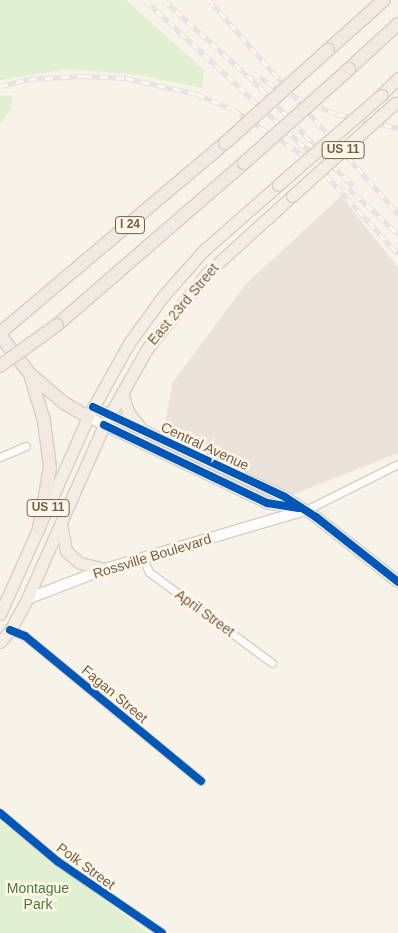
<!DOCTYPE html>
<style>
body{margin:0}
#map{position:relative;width:398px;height:933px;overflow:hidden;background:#f8f3e8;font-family:Helvetica,sans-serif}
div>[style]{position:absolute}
.industrial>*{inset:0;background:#ebe3d9}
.green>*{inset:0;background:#e1f0d1}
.roads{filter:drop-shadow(1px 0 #d6cfc5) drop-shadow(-1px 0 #d6cfc5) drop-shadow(0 1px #d6cfc5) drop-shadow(0 -1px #d6cfc5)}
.minor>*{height:7px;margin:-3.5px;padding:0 3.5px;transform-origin:3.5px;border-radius:3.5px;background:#fefdfc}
.secondary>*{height:10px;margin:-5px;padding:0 5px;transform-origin:5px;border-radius:5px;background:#fefdfc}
.primary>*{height:11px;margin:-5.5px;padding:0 5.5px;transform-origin:5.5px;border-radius:5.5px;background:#f3eee4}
.motorway>*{height:12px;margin:-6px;padding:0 6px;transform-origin:6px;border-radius:6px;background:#f2e9e2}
.rail>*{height:4.5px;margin-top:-2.25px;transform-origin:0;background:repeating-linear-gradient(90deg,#fff8ea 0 8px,#e5e1e5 0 16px);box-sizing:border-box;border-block:1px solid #e5e1e5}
.bridges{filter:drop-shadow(1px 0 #d7cec4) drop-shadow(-1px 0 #d7cec4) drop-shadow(0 1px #d7cec4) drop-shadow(0 -1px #d7cec4)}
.primary-bridge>*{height:11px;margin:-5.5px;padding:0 5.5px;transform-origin:5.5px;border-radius:5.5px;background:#f3eee4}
.motorway-bridge>*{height:12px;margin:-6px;padding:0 6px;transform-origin:6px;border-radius:6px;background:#f2e9e2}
.cycleway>*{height:8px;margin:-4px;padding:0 4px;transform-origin:4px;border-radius:4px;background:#0057b8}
span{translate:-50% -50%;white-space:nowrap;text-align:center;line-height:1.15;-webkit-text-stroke:5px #fff8ea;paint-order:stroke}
.shield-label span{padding:1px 4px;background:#fff8ea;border:1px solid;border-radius:4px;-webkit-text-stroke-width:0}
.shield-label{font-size:12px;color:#795c45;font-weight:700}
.street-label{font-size:14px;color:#795c45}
.park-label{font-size:14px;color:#477a3a}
</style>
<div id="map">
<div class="industrial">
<i style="clip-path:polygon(341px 196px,398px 267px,398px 453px,292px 495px,164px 428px,173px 382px,246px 284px)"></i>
</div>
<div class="green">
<i style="clip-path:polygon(0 0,126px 0,204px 70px,202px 88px,139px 75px,68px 69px,0 80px)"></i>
<i style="clip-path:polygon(13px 95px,11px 108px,0 124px,0 96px)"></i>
<i style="clip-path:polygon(0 821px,148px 933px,0 933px)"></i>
</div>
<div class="roads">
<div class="minor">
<i style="left:0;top:457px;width:28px;rotate:-23deg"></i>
<i style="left:306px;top:510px;width:103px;rotate:-26.6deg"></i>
<i style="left:143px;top:558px;width:15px;rotate:67deg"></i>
<i style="left:149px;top:572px;width:153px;rotate:36.5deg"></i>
<i style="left:10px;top:630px;width:16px;rotate:22deg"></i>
<i style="left:25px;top:636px;width:228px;rotate:39.5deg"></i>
<i style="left:0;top:813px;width:75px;rotate:40.1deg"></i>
<i style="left:57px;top:861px;width:127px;rotate:34.4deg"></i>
</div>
<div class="secondary">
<i style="left:93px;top:407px;width:212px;rotate:25.1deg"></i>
<i style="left:285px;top:497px;width:37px;rotate:33deg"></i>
<i style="left:316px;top:517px;width:105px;rotate:38.4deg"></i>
<i style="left:88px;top:417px;width:199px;rotate:25.7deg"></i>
<i style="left:267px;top:503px;width:34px;rotate:10deg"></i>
<i style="left:27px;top:599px;width:84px;rotate:-21deg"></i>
<i style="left:105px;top:569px;width:209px;rotate:-16.4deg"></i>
</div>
<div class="primary">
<i style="left:381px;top:95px;width:24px;rotate:-45deg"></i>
<i style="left:122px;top:392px;width:21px;rotate:73deg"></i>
<i style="left:128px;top:412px;width:24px;rotate:52deg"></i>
<i style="left:61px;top:523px;width:28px;rotate:80deg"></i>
<i style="left:66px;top:551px;width:18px;rotate:41deg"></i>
<i style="left:80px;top:563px;width:26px;rotate:13deg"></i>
<i style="left:0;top:614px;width:216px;rotate:-65.9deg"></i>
<i style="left:88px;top:417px;width:85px;rotate:-61deg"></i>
<i style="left:129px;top:343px;width:59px;rotate:-53.9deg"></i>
<i style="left:164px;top:295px;width:59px;rotate:-48.4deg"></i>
<i style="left:203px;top:251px;width:100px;rotate:-41.3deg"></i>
<i style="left:0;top:642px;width:16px;rotate:-50deg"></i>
<i style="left:10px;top:630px;width:35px;rotate:-61deg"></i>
<i style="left:27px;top:599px;width:190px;rotate:-66.1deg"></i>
<i style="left:104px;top:425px;width:87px;rotate:-60.5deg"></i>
<i style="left:147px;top:349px;width:97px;rotate:-51.7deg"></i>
<i style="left:207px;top:273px;width:115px;rotate:-42.2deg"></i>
</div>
<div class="motorway">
<i style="left:328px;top:50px;width:75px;rotate:-41.8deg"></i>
<i style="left:349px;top:69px;width:67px;rotate:-42.6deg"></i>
<i style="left:57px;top:325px;width:247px;rotate:-40.9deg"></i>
<i style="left:0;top:333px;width:294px;rotate:-40.2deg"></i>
<i style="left:0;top:335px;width:49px;rotate:52.4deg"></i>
<i style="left:30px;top:374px;width:45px;rotate:40.5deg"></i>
<i style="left:64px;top:403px;width:28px;rotate:30deg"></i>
<i style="left:30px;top:374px;width:49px;rotate:73.4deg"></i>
<i style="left:44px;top:421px;width:46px;rotate:82.6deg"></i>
<i style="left:50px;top:467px;width:63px;rotate:100.1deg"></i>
</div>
</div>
<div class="rail">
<i style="left:145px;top:0;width:224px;rotate:42.7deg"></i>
<i style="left:164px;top:0;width:131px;rotate:42.2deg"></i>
<i style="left:261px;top:88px;width:79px;rotate:47deg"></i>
<i style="left:209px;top:0;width:286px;rotate:48.5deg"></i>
<i style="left:253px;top:73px;width:36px;rotate:32deg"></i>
<i style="left:284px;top:92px;width:57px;rotate:22.5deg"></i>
<i style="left:337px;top:114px;width:63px;rotate:12.9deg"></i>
<i style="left:0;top:86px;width:30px;rotate:-14deg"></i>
<i style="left:29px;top:79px;width:55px;rotate:-3.1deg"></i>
<i style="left:84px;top:76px;width:42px;rotate:2.7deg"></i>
<i style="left:126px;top:78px;width:73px;rotate:12.7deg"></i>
<i style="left:197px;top:94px;width:39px;rotate:23deg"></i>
<i style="left:233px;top:109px;width:98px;rotate:33.4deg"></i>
<i style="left:315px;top:163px;width:123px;rotate:47.6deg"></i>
<i style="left:308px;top:143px;width:62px;rotate:43deg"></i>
<i style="left:343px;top:183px;width:75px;rotate:42.8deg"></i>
</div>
<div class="bridges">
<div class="primary-bridge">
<i style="left:278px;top:185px;width:137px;rotate:-41.1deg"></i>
<i style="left:292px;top:196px;width:139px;rotate:-42.1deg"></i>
</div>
<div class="motorway-bridge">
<i style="left:225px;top:143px;width:139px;rotate:-42.1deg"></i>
<i style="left:244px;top:163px;width:141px;rotate:-41.8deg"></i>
<i style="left:0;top:366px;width:70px;rotate:-35.7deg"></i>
</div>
</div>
<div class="cycleway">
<i style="left:93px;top:407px;width:212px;rotate:25.1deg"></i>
<i style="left:285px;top:497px;width:37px;rotate:33deg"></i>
<i style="left:316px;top:517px;width:105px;rotate:38.4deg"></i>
<i style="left:104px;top:425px;width:181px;rotate:25.6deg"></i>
<i style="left:267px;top:503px;width:32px;rotate:9deg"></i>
<i style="left:10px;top:630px;width:16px;rotate:22deg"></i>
<i style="left:25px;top:636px;width:228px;rotate:39.5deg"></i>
<i style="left:0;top:813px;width:75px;rotate:40.1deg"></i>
<i style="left:57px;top:861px;width:127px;rotate:34.4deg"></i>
</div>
<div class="shield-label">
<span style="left:343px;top:150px">US 11</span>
<span style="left:130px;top:225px">I 24</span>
<span style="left:48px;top:508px">US 11</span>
</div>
<div class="street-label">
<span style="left:183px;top:304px;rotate:-50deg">East 23rd Street</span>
<span style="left:205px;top:446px;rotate:25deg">Central Avenue</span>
<span style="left:152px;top:556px;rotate:-17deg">Rossville Boulevard</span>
<span style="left:205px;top:613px;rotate:36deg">April Street</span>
<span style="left:115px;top:694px;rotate:40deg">Fagan Street</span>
<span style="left:86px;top:866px;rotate:36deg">Polk Street</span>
</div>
<div class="park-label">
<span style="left:38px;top:896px">Montague<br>Park</span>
</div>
</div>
